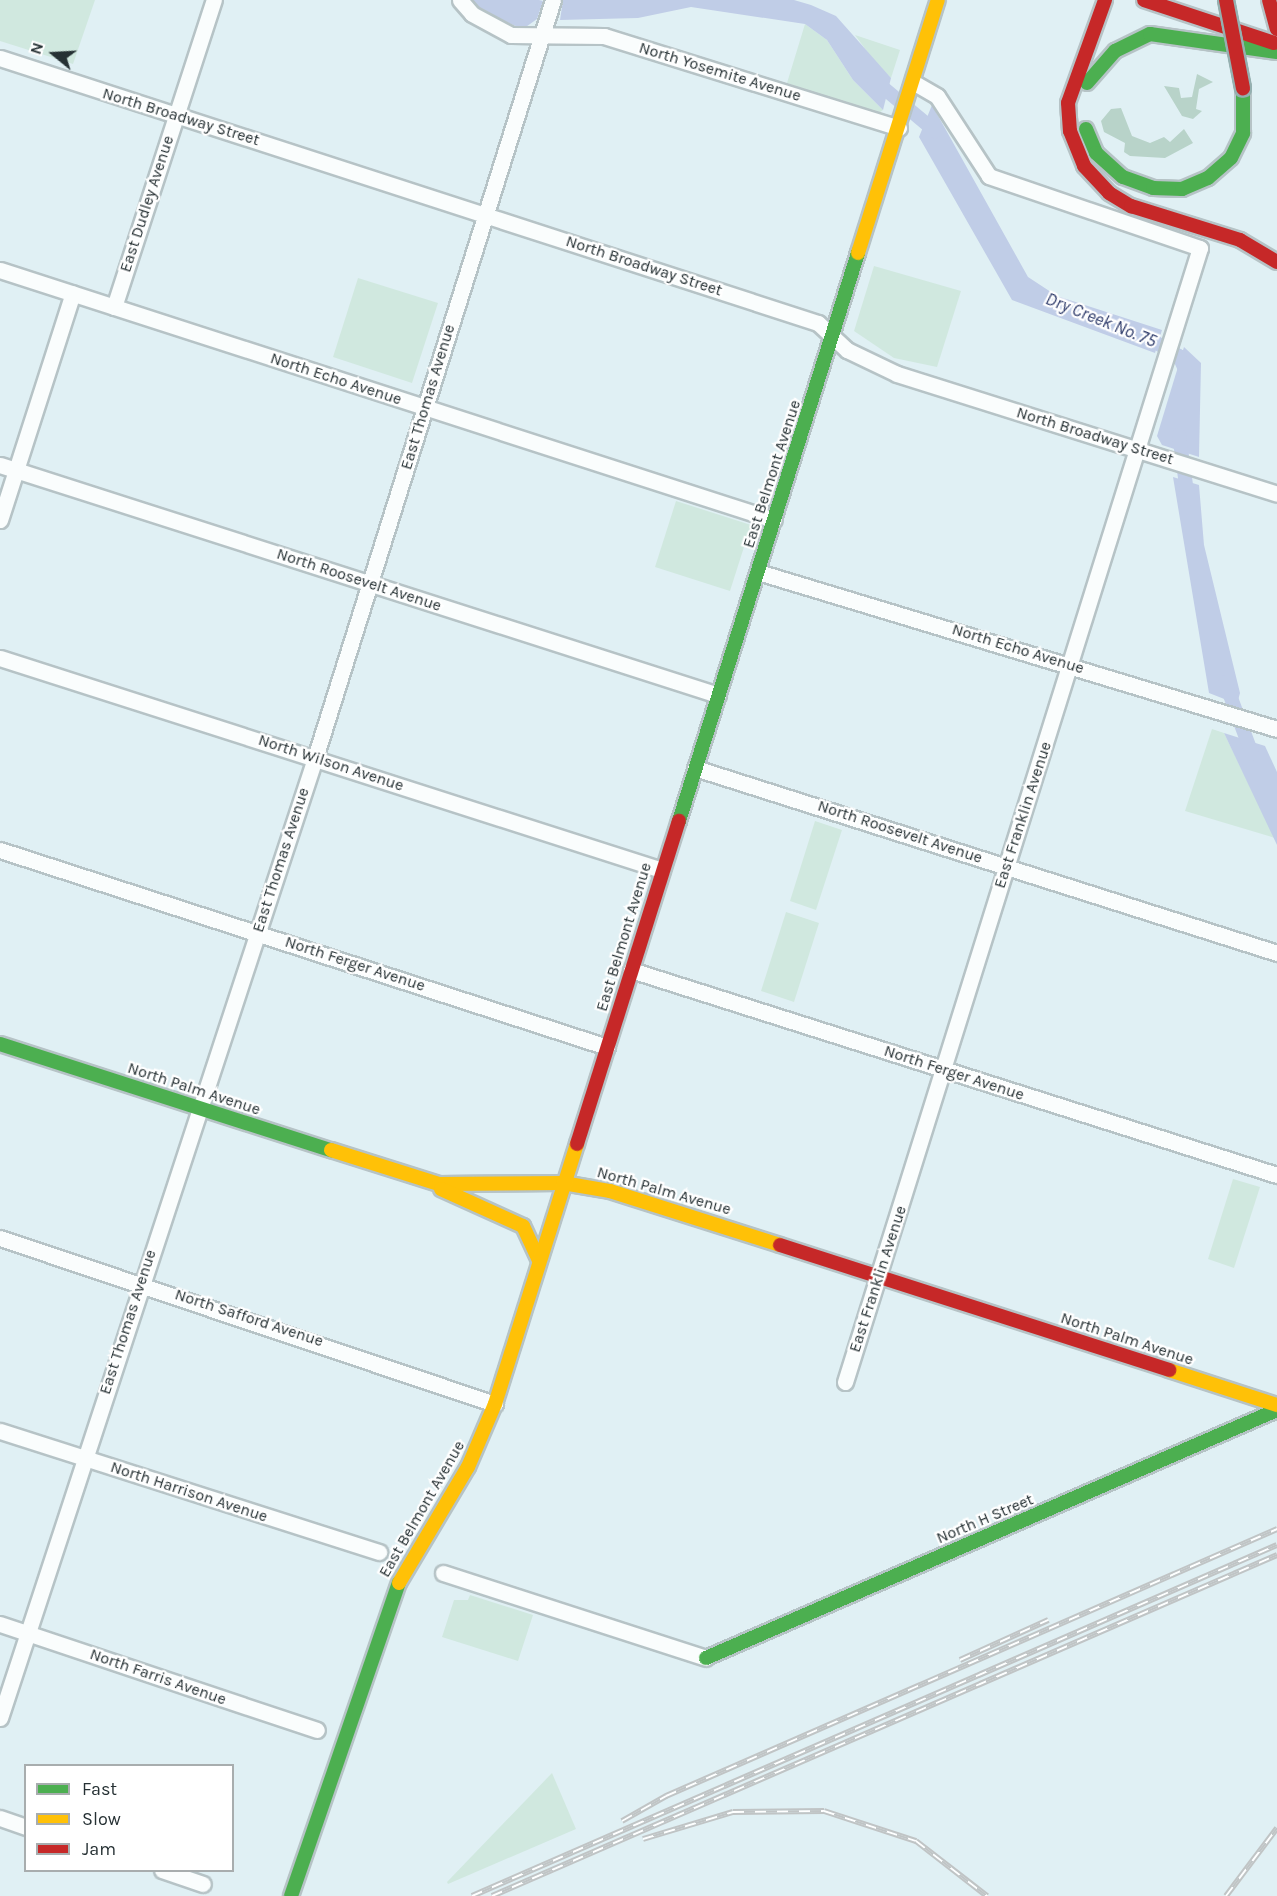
<!DOCTYPE html>
<style>
body{margin:0}
#map{position:relative;width:1277px;height:1896px;overflow:hidden;background:#e0f0f4;font-family:Karla,sans-serif}
div>[style]{position:absolute}
.green>*{inset:0;background:#d0e8df}
.forest>*{inset:0;background:#b8d3c9}
.water>*{inset:0;background:#c0cde7}
.canal>*{height:14px;margin:-7px;padding:0 7px;transform-origin:7px;border-radius:7px;background:#c0cde7}
.roads{filter:drop-shadow(2px 0 #b6c3c6) drop-shadow(-2px 0 #b6c3c6) drop-shadow(0 2px #b6c3c6) drop-shadow(0 -2px #b6c3c6)}
.street>*{height:15px;margin:-7.5px;padding:0 7.5px;transform-origin:7.5px;border-radius:7.5px;background:#fafdfd}
.fast>*{height:14px;margin:-7px;padding:0 7px;transform-origin:7px;border-radius:7px;background:#4caf50}
.slow>*{height:14px;margin:-7px;padding:0 7px;transform-origin:7px;border-radius:7px;background:#ffc107}
.jam>*{height:14px;margin:-7px;padding:0 7px;transform-origin:7px;border-radius:7px;background:#c62828}
.rail>*{height:6px;margin-top:-3px;transform-origin:0;background:repeating-linear-gradient(90deg,#fff 0 11px,#c0c4c5 0 22px);box-sizing:border-box;border-block:2px solid #c0c4c5}
.bridges{filter:drop-shadow(2px 0 #95b0b0) drop-shadow(-2px 0 #95b0b0) drop-shadow(0 2px #95b0b0) drop-shadow(0 -2px #95b0b0)}
.jam-bridge>*{height:14px;margin:-7px;padding:0 7px;transform-origin:7px;border-radius:7px;background:#c62828}
span{translate:-50% -50%;white-space:nowrap;text-align:center;line-height:1.15;-webkit-text-stroke:4.5px #fff;paint-order:stroke}
.street-label{font-size:16px;color:#263134}
.water-label{font-size:18px;color:#303d6c;font-style:italic}
.legend{position:absolute;left:24px;top:1764px;width:210px;height:108px;box-sizing:border-box;background:#fff;border:2px solid #a8adae;margin:0;padding:8px 10px;list-style:none;font-size:18px;color:#263134}
.legend li{display:flex;align-items:center;gap:12px;height:30px}
.legend b{width:30px;border:2px solid #a8adae}
.north{position:absolute;left:24px;top:24px;width:60px;height:60px;-webkit-text-stroke:4px #fff;paint-order:stroke;rotate:288deg;font-size:16px;font-weight:700;line-height:24px;text-align:center;color:#263134}
.north::after{content:'';display:block;margin:auto;width:21px;height:27px;background:#263134;clip-path:polygon(50% 0,100% 100%,50% 72%,0 100%)}
</style>
<div id="map">
<div class="green">
<i style="clip-path:polygon(0 0,95px 0,73px 64px,0 41px)"></i>
<i style="clip-path:polygon(805px 24px,827px 40px,853px 80px,883px 110px,876px 115px,787px 83px)"></i>
<i style="clip-path:polygon(855px 35px,900px 50px,891px 78px,871px 57px)"></i>
<i style="clip-path:polygon(874px 266px,961px 291px,937px 367px,894px 358px,854px 331px)"></i>
<i style="clip-path:polygon(358px 278px,438px 303px,412px 383px,333px 357px)"></i>
<i style="clip-path:polygon(676px 501px,751px 525px,730px 591px,655px 567px)"></i>
<i style="clip-path:polygon(1212px 729px,1224px 733px,1275px 838px,1185px 811px)"></i>
<i style="clip-path:polygon(815px 821px,842px 830px,816px 910px,790px 901px)"></i>
<i style="clip-path:polygon(786px 912px,819px 923px,794px 1002px,761px 991px)"></i>
<i style="clip-path:polygon(1233px 1179px,1260px 1187px,1234px 1268px,1208px 1259px)"></i>
<i style="clip-path:polygon(470px 1595px,533px 1615px,518px 1661px,442px 1637px,454px 1600px,468px 1600px)"></i>
<i style="clip-path:polygon(552px 1773px,576px 1829px,448px 1884px,447px 1882px)"></i>
</div>
<div class="forest">
<i style="clip-path:polygon(1197px 74px,1213px 82px,1199px 89px,1196px 109px,1202px 111px,1193px 119px,1182px 116px,1164px 86px,1179px 88px,1181px 98px,1192px 97px)"></i>
<i style="clip-path:polygon(1121px 108px,1132px 136px,1150px 143px,1164px 137px,1170px 142px,1184px 129px,1193px 143px,1165px 158px,1130px 156px,1124px 152px,1125px 143px,1104px 132px,1101px 121px,1111px 109px)"></i>
</div>
<div class="water">
<i style="clip-path:polygon(472px 0,539px 0,543px 1px,537px 19px,523px 29px,478px 10px)"></i>
<i style="clip-path:polygon(563px 0,794px 0,811px 5px,836px 16px,891px 78px,883px 110px,853px 80px,827px 40px,805px 24px,691px 7px,638px 18px,560px 20px)"></i>
<i style="clip-path:polygon(932px 105px,1028px 277px,1057px 296px,1162px 330px,1155px 353px,1012px 300px,919px 137px)"></i>
<i style="clip-path:polygon(1184px 347px,1201px 363px,1199px 457px,1162px 445px,1157px 436px)"></i>
<i style="clip-path:polygon(1173px 477px,1199px 485px,1204px 545px,1240px 693px,1237px 704px,1209px 693px)"></i>
<i style="clip-path:polygon(1224px 733px,1265px 746px,1277px 772px,1277px 845px)"></i>
</div>
<div class="canal">
<i style="left:874px;top:80px;width:80px;rotate:39.9deg"></i>
<i style="left:1143px;top:335px;width:42px;rotate:30.3deg"></i>
<i style="left:1179px;top:356px;width:20px;rotate:66deg"></i>
<i style="left:1179px;top:435px;width:65px;rotate:82deg"></i>
<i style="left:1225px;top:682px;width:77px;rotate:69.4deg"></i>
</div>
<div class="roads">
<div class="street">
<i style="left:460px;top:0;width:18px;rotate:49deg"></i>
<i style="left:472px;top:14px;width:44px;rotate:28.3deg"></i>
<i style="left:511px;top:35px;width:93px;rotate:0.6deg"></i>
<i style="left:604px;top:36px;width:309px;rotate:17.3deg"></i>
<i style="left:0;top:58px;width:860px;rotate:17.95deg"></i>
<i style="left:818px;top:323px;width:40px;rotate:43deg"></i>
<i style="left:847px;top:350px;width:55px;rotate:25.6deg"></i>
<i style="left:897px;top:374px;width:398px;rotate:17.5deg"></i>
<i style="left:0;top:270px;width:813px;rotate:17.9deg"></i>
<i style="left:114px;top:307px;width:323px;rotate:-72deg"></i>
<i style="left:0;top:465px;width:754px;rotate:17.76deg"></i>
<i style="left:0;top:520px;width:238px;rotate:-72.2deg"></i>
<i style="left:758px;top:572px;width:542px;rotate:16.83deg"></i>
<i style="left:0;top:658px;width:695px;rotate:17.76deg"></i>
<i style="left:695px;top:768px;width:611px;rotate:17.63deg"></i>
<i style="left:0;top:850px;width:638px;rotate:17.98deg"></i>
<i style="left:631px;top:970px;width:678px;rotate:17.61deg"></i>
<i style="left:0;top:1238px;width:522px;rotate:18.54deg"></i>
<i style="left:845px;top:1382px;width:1188px;rotate:-72.62deg"></i>
<i style="left:1200px;top:248px;width:223px;rotate:-161.2deg"></i>
<i style="left:989px;top:176px;width:95px;rotate:-123deg"></i>
<i style="left:937px;top:96px;width:28px;rotate:-150deg"></i>
<i style="left:0;top:1431px;width:398px;rotate:17.7deg"></i>
<i style="left:443px;top:1573px;width:276px;rotate:17.9deg"></i>
<i style="left:0;top:1624px;width:334px;rotate:18.5deg"></i>
<i style="left:0;top:1718px;width:1010px;rotate:-71.83deg"></i>
<i style="left:315px;top:758px;width:794px;rotate:-72.57deg"></i>
<i style="left:0;top:1818px;width:28px;rotate:19deg"></i>
<i style="left:162px;top:1870px;width:43px;rotate:18.9deg"></i>
</div>
<div class="fast">
<i style="left:1087px;top:83px;width:43px;rotate:-48.8deg"></i>
<i style="left:1115px;top:51px;width:39px;rotate:-26deg"></i>
<i style="left:1150px;top:34px;width:128px;rotate:8.1deg"></i>
<i style="left:1086px;top:129px;width:26px;rotate:67deg"></i>
<i style="left:1096px;top:153px;width:36px;rotate:42deg"></i>
<i style="left:1123px;top:177px;width:32px;rotate:20deg"></i>
<i style="left:1153px;top:188px;width:29px;rotate:2deg"></i>
<i style="left:1182px;top:189px;width:28px;rotate:-23deg"></i>
<i style="left:1208px;top:178px;width:30px;rotate:-41deg"></i>
<i style="left:1231px;top:158px;width:28px;rotate:-64deg"></i>
<i style="left:1243px;top:133px;width:45px;rotate:-90deg"></i>
<i style="left:679px;top:821px;width:596px;rotate:-72.51deg"></i>
<i style="left:0;top:1044px;width:348px;rotate:17.8deg"></i>
<i style="left:706px;top:1658px;width:623px;rotate:-23.48deg"></i>
<i style="left:291px;top:1896px;width:331px;rotate:-71deg"></i>
</div>
<div class="slow">
<i style="left:858px;top:253px;width:265px;rotate:-72.5deg"></i>
<i style="left:331px;top:1150px;width:113px;rotate:17.5deg"></i>
<i style="left:439px;top:1184px;width:124px;rotate:-0.5deg"></i>
<i style="left:563px;top:1183px;width:48px;rotate:9.7deg"></i>
<i style="left:610px;top:1191px;width:178px;rotate:17.6deg"></i>
<i style="left:441px;top:1189px;width:90px;rotate:24.3deg"></i>
<i style="left:523px;top:1226px;width:38px;rotate:65deg"></i>
<i style="left:1169px;top:1370px;width:114px;rotate:18deg"></i>
<i style="left:399px;top:1583px;width:135px;rotate:-59.3deg"></i>
<i style="left:468px;top:1467px;width:69px;rotate:-66.8deg"></i>
<i style="left:495px;top:1404px;width:273px;rotate:-72.5deg"></i>
</div>
<div class="jam">
<i style="left:1105px;top:0;width:109px;rotate:109.8deg"></i>
<i style="left:1068px;top:103px;width:28px;rotate:86deg"></i>
<i style="left:1070px;top:131px;width:38px;rotate:68deg"></i>
<i style="left:1084px;top:166px;width:37px;rotate:47deg"></i>
<i style="left:1109px;top:193px;width:26px;rotate:31deg"></i>
<i style="left:1131px;top:206px;width:114px;rotate:17.3deg"></i>
<i style="left:1240px;top:240px;width:43px;rotate:30.7deg"></i>
<i style="left:1144px;top:0;width:137px;rotate:18.3deg"></i>
<i style="left:1269px;top:0;width:30px;rotate:75deg"></i>
<i style="left:577px;top:1144px;width:339px;rotate:-72.5deg"></i>
<i style="left:780px;top:1245px;width:409px;rotate:17.8deg"></i>
</div>
</div>
<div class="rail">
<i style="left:960px;top:1660px;width:97px;rotate:-24.4deg"></i>
<i style="left:622px;top:1821px;width:51px;rotate:-29.6deg"></i>
<i style="left:666px;top:1796px;width:667px;rotate:-23.6deg"></i>
<i style="left:643px;top:1839px;width:94px;rotate:-16.7deg"></i>
<i style="left:733px;top:1812px;width:91px;rotate:-0.6deg"></i>
<i style="left:824px;top:1811px;width:97px;rotate:18.1deg"></i>
<i style="left:916px;top:1841px;width:90px;rotate:37.8deg"></i>
<i style="left:472px;top:1896px;width:878px;rotate:-23.56deg"></i>
<i style="left:492px;top:1896px;width:856px;rotate:-23.48deg"></i>
<i style="left:1226px;top:1896px;width:85px;rotate:-53.1deg"></i>
</div>
<div class="bridges">
<div class="jam-bridge">
<i style="left:1226px;top:0;width:90px;rotate:79.1deg"></i>
</div>
</div>
<div class="street-label">
<span style="left:720px;top:72px;rotate:17deg">North Yosemite Avenue</span>
<span style="left:181px;top:117px;rotate:17deg">North Broadway Street</span>
<span style="left:147px;top:204px;rotate:-72deg">East Dudley Avenue</span>
<span style="left:644px;top:266px;rotate:18deg">North Broadway Street</span>
<span style="left:336px;top:379px;rotate:18deg">North Echo Avenue</span>
<span style="left:428px;top:397px;rotate:-73deg">East Thomas Avenue</span>
<span style="left:1095px;top:436px;rotate:17deg">North Broadway Street</span>
<span style="left:772px;top:474px;rotate:-72deg">East Belmont Avenue</span>
<span style="left:359px;top:580px;rotate:18deg">North Roosevelt Avenue</span>
<span style="left:1018px;top:649px;rotate:17deg">North Echo Avenue</span>
<span style="left:331px;top:763px;rotate:18deg">North Wilson Avenue</span>
<span style="left:1023px;top:815px;rotate:-72deg">East Franklin Avenue</span>
<span style="left:900px;top:832px;rotate:18deg">North Roosevelt Avenue</span>
<span style="left:281px;top:860px;rotate:-72deg">East Thomas Avenue</span>
<span style="left:624px;top:937px;rotate:-73deg">East Belmont Avenue</span>
<span style="left:355px;top:964px;rotate:18deg">North Ferger Avenue</span>
<span style="left:954px;top:1073px;rotate:18deg">North Ferger Avenue</span>
<span style="left:194px;top:1089px;rotate:18deg">North Palm Avenue</span>
<span style="left:664px;top:1191px;rotate:16deg">North Palm Avenue</span>
<span style="left:878px;top:1279px;rotate:-72deg">East Franklin Avenue</span>
<span style="left:249px;top:1318px;rotate:18deg">North Safford Avenue</span>
<span style="left:128px;top:1322px;rotate:-72deg">East Thomas Avenue</span>
<span style="left:1127px;top:1339px;rotate:18deg">North Palm Avenue</span>
<span style="left:189px;top:1492px;rotate:18deg">North Harrison Avenue</span>
<span style="left:422px;top:1509px;rotate:-60deg">East Belmont Avenue</span>
<span style="left:985px;top:1519px;rotate:-23deg">North H Street</span>
<span style="left:158px;top:1677px;rotate:19deg">North Farris Avenue</span>
</div>
<div class="water-label">
<span style="left:1101px;top:320px;rotate:22deg">Dry Creek No. 75</span>
</div>
<ul class="legend">
<li><b style="height:8px;background:#4caf50"></b>Fast</li>
<li><b style="height:8px;background:#ffc107"></b>Slow</li>
<li><b style="height:8px;background:#c62828"></b>Jam</li>
</ul>
<div class="north">N</div>
</div>
